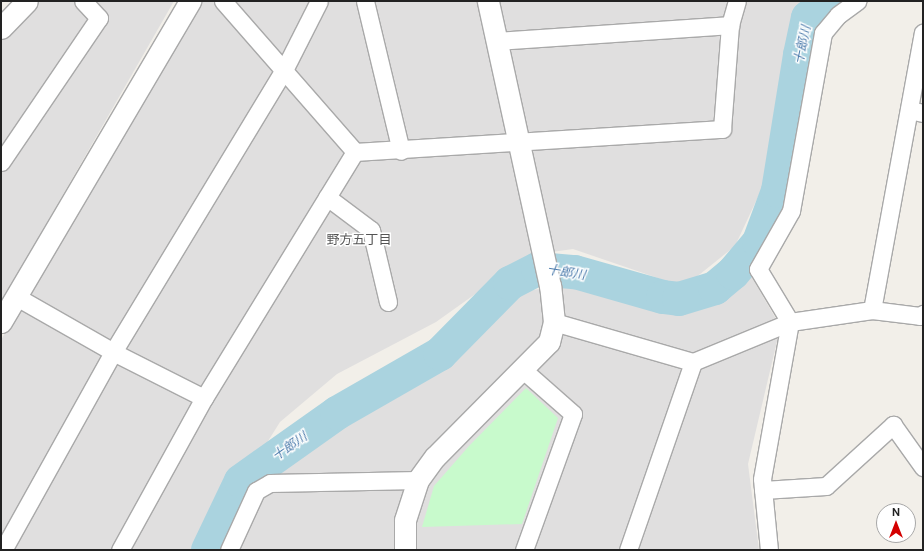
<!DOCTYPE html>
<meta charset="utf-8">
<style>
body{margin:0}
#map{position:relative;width:924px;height:551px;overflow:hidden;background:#f2efe9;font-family:"DM Sans","Noto Sans JP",sans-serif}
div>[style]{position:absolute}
.residential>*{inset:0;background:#e0dfdf}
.park>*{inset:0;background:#c8facc}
.river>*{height:34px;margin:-17px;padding:0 17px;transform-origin:17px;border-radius:17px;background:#aad3df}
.roads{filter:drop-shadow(1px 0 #a9a9a9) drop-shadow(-1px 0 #a9a9a9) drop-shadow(0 1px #a9a9a9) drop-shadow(0 -1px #a9a9a9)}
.minor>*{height:17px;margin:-8.5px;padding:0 8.5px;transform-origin:8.5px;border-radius:8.5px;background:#fff}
.tertiary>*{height:21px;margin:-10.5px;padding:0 10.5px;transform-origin:10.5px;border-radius:10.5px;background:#fff}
span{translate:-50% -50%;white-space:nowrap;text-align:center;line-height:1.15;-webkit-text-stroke:3px #fff;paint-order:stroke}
.water-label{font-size:13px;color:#4a7aab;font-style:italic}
.neighbourhood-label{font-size:13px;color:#555}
.frame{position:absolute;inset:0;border:2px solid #222;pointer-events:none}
.north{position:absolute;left:876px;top:503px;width:40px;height:40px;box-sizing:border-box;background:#fff;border:1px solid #a7a7a7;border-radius:50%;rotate:0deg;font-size:11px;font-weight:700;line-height:16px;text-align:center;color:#222}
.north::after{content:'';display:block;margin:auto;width:14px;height:18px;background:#d40000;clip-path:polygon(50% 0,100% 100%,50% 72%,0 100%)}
</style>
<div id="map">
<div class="residential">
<i style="clip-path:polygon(36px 1px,174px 1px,1px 303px,1px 37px)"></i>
<i style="clip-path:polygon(195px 1px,809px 1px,771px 169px,735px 246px,684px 287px,573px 249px,530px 255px,436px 322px,337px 374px,280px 422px,200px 550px,1px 550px,1px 340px)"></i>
<i style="clip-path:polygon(751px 276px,776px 319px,778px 337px,748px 464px,759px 550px,221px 550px,261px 476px,431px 373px,523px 292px,560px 285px,693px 306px)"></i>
</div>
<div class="park">
<i style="clip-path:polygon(526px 388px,558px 418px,522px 524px,422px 527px,434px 486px,469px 446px)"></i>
</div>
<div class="river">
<i style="left:208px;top:550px;width:76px;rotate:-64.4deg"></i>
<i style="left:241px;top:481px;width:118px;rotate:-35.3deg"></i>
<i style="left:337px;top:413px;width:119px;rotate:-29.8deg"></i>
<i style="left:440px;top:354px;width:100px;rotate:-45.4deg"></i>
<i style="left:510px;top:283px;width:31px;rotate:-27deg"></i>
<i style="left:538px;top:269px;width:37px;rotate:5deg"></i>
<i style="left:575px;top:272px;width:91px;rotate:15.9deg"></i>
<i style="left:663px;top:297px;width:16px;rotate:7deg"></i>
<i style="left:679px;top:299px;width:38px;rotate:-17deg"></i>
<i style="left:715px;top:288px;width:23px;rotate:-40deg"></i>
<i style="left:733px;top:273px;width:40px;rotate:-50deg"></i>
<i style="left:759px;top:242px;width:54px;rotate:-69.6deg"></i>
<i style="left:778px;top:191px;width:138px;rotate:-80.8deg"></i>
<i style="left:800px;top:55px;width:38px;rotate:-78deg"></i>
<i style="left:808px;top:18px;width:25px;rotate:-42deg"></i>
</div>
<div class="roads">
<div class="minor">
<i style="left:223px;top:1px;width:201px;rotate:48.8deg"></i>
<i style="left:365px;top:1px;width:154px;rotate:76.5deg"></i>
<i style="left:497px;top:41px;width:234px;rotate:-3.9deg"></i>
<i style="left:909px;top:110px;width:14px;rotate:12deg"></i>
<i style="left:355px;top:152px;width:368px;rotate:-3.6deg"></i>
<i style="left:722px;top:129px;width:104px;rotate:-85.6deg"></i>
<i style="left:730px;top:25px;width:25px;rotate:-74deg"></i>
<i style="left:1px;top:162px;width:174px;rotate:-55.8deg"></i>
<i style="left:99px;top:18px;width:23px;rotate:-133deg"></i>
<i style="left:327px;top:197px;width:55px;rotate:36.9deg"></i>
<i style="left:371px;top:230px;width:74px;rotate:76.7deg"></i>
<i style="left:15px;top:296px;width:113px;rotate:29.7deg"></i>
<i style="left:113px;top:352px;width:102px;rotate:26.8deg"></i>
<i style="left:872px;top:310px;width:282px;rotate:-79.6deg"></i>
<i style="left:554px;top:322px;width:145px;rotate:16.1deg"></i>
<i style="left:693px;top:362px;width:105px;rotate:-22.4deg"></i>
<i style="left:790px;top:322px;width:83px;rotate:-8.3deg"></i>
<i style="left:872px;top:310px;width:48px;rotate:7.1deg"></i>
<i style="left:920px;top:316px;width:4px;rotate:-34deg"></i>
<i style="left:522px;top:369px;width:68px;rotate:41.4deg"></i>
<i style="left:573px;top:414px;width:145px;rotate:109.8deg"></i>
<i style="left:763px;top:490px;width:63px;rotate:-3.6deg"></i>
<i style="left:826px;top:486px;width:91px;rotate:-42.3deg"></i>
<i style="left:893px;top:425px;width:52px;rotate:54.5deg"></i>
<i style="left:3px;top:550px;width:227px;rotate:-60.9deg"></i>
<i style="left:113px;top:352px;width:330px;rotate:-58.8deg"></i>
<i style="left:284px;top:70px;width:77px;rotate:-63.1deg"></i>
<i style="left:120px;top:550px;width:174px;rotate:-61.1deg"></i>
<i style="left:204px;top:398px;width:289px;rotate:-58.5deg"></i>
<i style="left:229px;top:550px;width:65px;rotate:-65.4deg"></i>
<i style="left:256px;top:491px;width:16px;rotate:-30deg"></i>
<i style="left:270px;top:483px;width:148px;rotate:-1.2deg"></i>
<i style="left:628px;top:550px;width:199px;rotate:-70.9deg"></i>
<i style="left:769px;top:550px;width:71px;rotate:-95.6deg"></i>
<i style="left:762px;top:479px;width:159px;rotate:-79.9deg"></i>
<i style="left:790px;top:322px;width:62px;rotate:-121.1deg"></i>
<i style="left:758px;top:269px;width:67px;rotate:-60.4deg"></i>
<i style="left:791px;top:211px;width:181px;rotate:-79.8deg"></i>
<i style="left:823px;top:33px;width:23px;rotate:-50deg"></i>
<i style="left:838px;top:15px;width:24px;rotate:-36deg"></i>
</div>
<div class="tertiary">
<i style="left:1px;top:28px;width:37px;rotate:-46deg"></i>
<i style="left:1px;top:322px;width:373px;rotate:-59.5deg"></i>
<i style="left:405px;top:550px;width:30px;rotate:-90deg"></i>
<i style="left:405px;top:520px;width:42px;rotate:-72deg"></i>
<i style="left:418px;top:480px;width:29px;rotate:-54deg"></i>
<i style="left:435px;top:457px;width:162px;rotate:-45.3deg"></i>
<i style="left:549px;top:342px;width:21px;rotate:-76deg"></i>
<i style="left:554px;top:322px;width:36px;rotate:-96deg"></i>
<i style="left:550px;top:286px;width:292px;rotate:-102.3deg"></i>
</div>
</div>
<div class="water-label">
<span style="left:803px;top:45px;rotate:-78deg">十郎川</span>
<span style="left:566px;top:273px;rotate:9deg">十郎川</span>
<span style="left:290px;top:447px;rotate:-35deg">十郎川</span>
</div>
<div class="neighbourhood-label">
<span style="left:359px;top:240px">野方五丁目</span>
</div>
<div class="frame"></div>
<div class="north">N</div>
</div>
